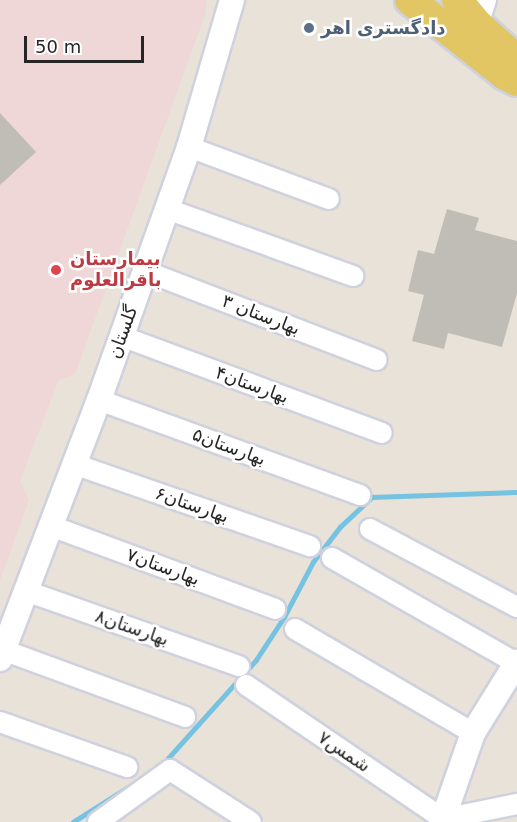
<!DOCTYPE html>
<meta charset="utf-8">
<style>
body{margin:0}
#map{position:relative;width:517px;height:822px;overflow:hidden;background:#e8e2d9;font-family:"DejaVu Sans",Cairo,sans-serif}
div>[style]{position:absolute}
.medical>*{inset:0;background:#efd6d7}
.stream>*{height:4.5px;margin:-2.25px;padding:0 2.25px;transform-origin:2.25px;border-radius:2.25px;background:#75c3e1}
.building>*{inset:0;background:#c0bcb6}
.roads{filter:drop-shadow(2px 0 #cfd1de) drop-shadow(-2px 0 #cfd1de) drop-shadow(0 2px #cfd1de) drop-shadow(0 -2px #cfd1de)}
.minor>*{height:20px;margin:-10px;padding:0 10px;transform-origin:10px;border-radius:10px;background:#fff}
.tertiary>*{height:24px;margin:-12px;padding:0 12px;transform-origin:12px;border-radius:12px;background:#fff}
.primary>*{height:30px;margin:-15px;padding:0 15px;transform-origin:15px;border-radius:15px;background:#e2c664}
.dots>*{width:16px;height:16px;translate:-50% -50%;box-sizing:border-box;border:3px solid #fff;border-radius:50%}
span{translate:-50% -50%;white-space:nowrap;text-align:center;line-height:1.15;-webkit-text-stroke:5px #fff;paint-order:stroke}
.service-label{font-size:18px;color:#4e5e75;font-weight:700}
.left{translate:0 -50%;text-align:left}
.health-label{font-size:18px;color:#be3a42;font-weight:700}
.street-label{font-size:18px;color:#262626}
.scale{position:absolute;left:24px;top:36px;width:120px;height:27px;box-sizing:border-box;border:3px solid #262626;border-top:0;padding-left:8px;font-size:18px;line-height:21px;white-space:nowrap;color:#262626;-webkit-text-stroke:4px #fff;paint-order:stroke}
</style>
<div id="map">
<div class="medical">
<i style="clip-path:polygon(0 0,206px 0,206px 12px,75px 374px,58px 381px,20px 481px,29px 500px,0 580px)"></i>
</div>
<div class="stream">
<i style="left:161px;top:766px;width:142px;rotate:-48.1deg"></i>
<i style="left:256px;top:660px;width:51px;rotate:-56.9deg"></i>
<i style="left:284px;top:617px;width:62px;rotate:-62.2deg"></i>
<i style="left:313px;top:562px;width:44px;rotate:-52.4deg"></i>
<i style="left:340px;top:527px;width:44px;rotate:-43.2deg"></i>
<i style="left:372px;top:497px;width:145px;rotate:-2deg"></i>
<i style="left:73px;top:822px;width:84px;rotate:-32.4deg"></i>
</div>
<div class="building">
<i style="clip-path:polygon(0 113px,36px 152px,0 185px)"></i>
<i style="clip-path:polygon(447px 209px,479px 218px,475px 230px,517px 241px,517px 293px,502px 347px,448px 333px,444px 349px,412px 341px,424px 295px,408px 291px,418px 250px,434px 254px)"></i>
</div>
<div class="roads">
<div class="minor">
<i style="left:478px;top:25px;width:26px;rotate:-72deg"></i>
<i style="left:189px;top:147px;width:149px;rotate:20.4deg"></i>
<i style="left:167px;top:209px;width:198px;rotate:19.8deg"></i>
<i style="left:145px;top:271px;width:248px;rotate:21deg"></i>
<i style="left:121px;top:336px;width:278px;rotate:20.4deg"></i>
<i style="left:99px;top:400px;width:278px;rotate:20deg"></i>
<i style="left:74px;top:464px;width:250px;rotate:19.2deg"></i>
<i style="left:51px;top:526px;width:239px;rotate:20.3deg"></i>
<i style="left:370px;top:529px;width:166px;rotate:28deg"></i>
<i style="left:332px;top:558px;width:212px;rotate:29.7deg"></i>
<i style="left:26px;top:591px;width:226px;rotate:19.4deg"></i>
<i style="left:295px;top:629px;width:206px;rotate:30.3deg"></i>
<i style="left:3px;top:650px;width:194px;rotate:20.2deg"></i>
<i style="left:246px;top:685px;width:238px;rotate:34.2deg"></i>
<i style="left:443px;top:819px;width:76px;rotate:-11.5deg"></i>
<i style="left:0;top:722px;width:135px;rotate:19.5deg"></i>
<i style="left:98px;top:822px;width:89px;rotate:-35.8deg"></i>
<i style="left:170px;top:770px;width:96px;rotate:32.7deg"></i>
</div>
<div class="tertiary">
<i style="left:0;top:659px;width:277px;rotate:-69.1deg"></i>
<i style="left:99px;top:400px;width:269px;rotate:-70.4deg"></i>
<i style="left:189px;top:147px;width:153px;rotate:-73.7deg"></i>
<i style="left:442px;top:822px;width:94px;rotate:-70.8deg"></i>
<i style="left:473px;top:733px;width:84px;rotate:-58.2deg"></i>
</div>
<div class="primary">
<i style="left:410px;top:0;width:121px;rotate:38.3deg"></i>
<i style="left:505px;top:75px;width:13px;rotate:27deg"></i>
<i style="left:457px;top:0;width:33px;rotate:50deg"></i>
<i style="left:478px;top:25px;width:52px;rotate:41.9deg"></i>
</div>
</div>
<div class="dots">
<i style="left:309px;top:28px;background:#5c6f8a"></i>
<i style="left:56px;top:270px;background:#e0444e"></i>
</div>
<div class="service-label">
<span class="left" style="left:321px;top:28px">دادگستری اهر</span>
</div>
<div class="health-label">
<span class="left" style="left:70px;top:270px">بیمارستان<br>باقرالعلوم</span>
</div>
<div class="street-label">
<span style="left:261px;top:315px;rotate:21deg">بهارستان ۳</span>
<span style="left:123px;top:332px;rotate:-70deg">گلستان</span>
<span style="left:252px;top:385px;rotate:20deg">بهارستان۴</span>
<span style="left:229px;top:447px;rotate:20deg">بهارستان۵</span>
<span style="left:192px;top:505px;rotate:19deg">بهارستان۶</span>
<span style="left:163px;top:567px;rotate:20deg">بهارستان۷</span>
<span style="left:132px;top:628px;rotate:19deg">بهارستان۸</span>
<span style="left:344px;top:752px;rotate:34deg">شمس۷</span>
</div>
<div class="scale">50 m</div>
</div>
